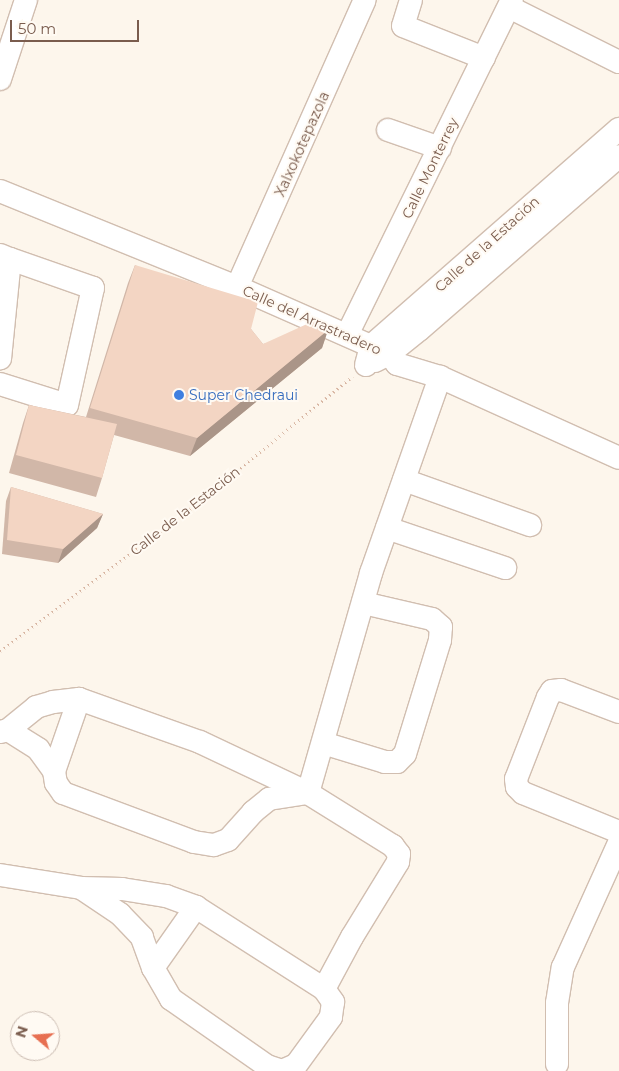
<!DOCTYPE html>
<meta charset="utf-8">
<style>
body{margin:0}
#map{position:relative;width:619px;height:1071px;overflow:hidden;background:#fdf6ec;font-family:Montserrat,sans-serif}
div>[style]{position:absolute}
.path>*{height:3px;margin-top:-1.5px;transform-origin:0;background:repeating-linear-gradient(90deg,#d9b8a5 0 1px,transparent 0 5px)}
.roads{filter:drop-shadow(1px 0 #d1beb0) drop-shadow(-1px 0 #d1beb0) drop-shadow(0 1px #d1beb0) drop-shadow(0 -1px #d1beb0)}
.minor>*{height:22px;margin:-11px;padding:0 11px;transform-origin:11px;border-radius:11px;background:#fff}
.wall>*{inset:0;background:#d1b7a8}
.shaded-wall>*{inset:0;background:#aa9588}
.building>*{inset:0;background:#f3d5c3}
.dots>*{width:14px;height:14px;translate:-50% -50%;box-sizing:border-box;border:2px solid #fffaf3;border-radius:50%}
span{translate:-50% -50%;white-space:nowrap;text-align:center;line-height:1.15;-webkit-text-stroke:4px #fffaf3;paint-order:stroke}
.street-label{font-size:14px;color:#7a5c4d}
.shop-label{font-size:14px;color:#366cbe}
.left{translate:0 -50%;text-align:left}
.north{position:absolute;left:10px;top:1011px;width:50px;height:50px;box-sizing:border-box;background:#fffaf3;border:1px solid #cabbb1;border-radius:50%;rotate:288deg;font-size:14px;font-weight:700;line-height:20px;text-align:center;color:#7a5c4d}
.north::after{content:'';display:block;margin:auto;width:18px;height:22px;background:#e76f51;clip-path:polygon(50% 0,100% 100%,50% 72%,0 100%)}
.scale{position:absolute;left:10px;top:20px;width:129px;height:22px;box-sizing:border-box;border:2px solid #7a5c4d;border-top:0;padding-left:6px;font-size:15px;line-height:18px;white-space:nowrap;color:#7a5c4d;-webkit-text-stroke:4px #fffaf3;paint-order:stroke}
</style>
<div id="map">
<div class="path">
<i style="left:0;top:651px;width:237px;rotate:-36.8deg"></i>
<i style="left:190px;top:509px;width:210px;rotate:-39.2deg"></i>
</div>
<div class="roads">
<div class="minor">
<i style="left:411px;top:0;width:27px;rotate:107deg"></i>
<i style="left:403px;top:26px;width:87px;rotate:21.6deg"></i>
<i style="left:509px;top:7px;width:123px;rotate:26.6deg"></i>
<i style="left:0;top:79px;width:83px;rotate:-71.8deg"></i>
<i style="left:388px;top:130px;width:55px;rotate:19.1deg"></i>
<i style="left:0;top:191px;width:256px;rotate:22.1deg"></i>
<i style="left:237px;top:287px;width:166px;rotate:23.8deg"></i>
<i style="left:389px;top:354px;width:13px;rotate:51deg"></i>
<i style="left:397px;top:364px;width:45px;rotate:16.8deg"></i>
<i style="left:440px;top:377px;width:196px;rotate:24.3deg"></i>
<i style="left:0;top:255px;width:11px;rotate:22deg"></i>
<i style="left:10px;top:259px;width:100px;rotate:95.7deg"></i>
<i style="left:237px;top:287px;width:314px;rotate:-66deg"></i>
<i style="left:347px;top:335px;width:373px;rotate:-63.8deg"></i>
<i style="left:375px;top:361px;width:16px;rotate:-27deg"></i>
<i style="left:389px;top:354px;width:38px;rotate:-39deg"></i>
<i style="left:419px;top:330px;width:265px;rotate:-41deg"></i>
<i style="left:366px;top:365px;width:20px;rotate:-75deg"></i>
<i style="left:371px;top:346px;width:330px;rotate:-41.2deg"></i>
<i style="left:0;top:384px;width:70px;rotate:17.4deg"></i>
<i style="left:67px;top:405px;width:120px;rotate:-77.5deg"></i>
<i style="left:93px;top:288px;width:88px;rotate:-160.7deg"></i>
<i style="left:404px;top:480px;width:134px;rotate:19.7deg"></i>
<i style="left:387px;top:528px;width:125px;rotate:18.7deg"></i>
<i style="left:619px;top:712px;width:62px;rotate:-159.2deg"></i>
<i style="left:561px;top:690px;width:9px;rotate:174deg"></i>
<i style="left:552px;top:691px;width:7px;rotate:124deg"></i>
<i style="left:548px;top:697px;width:88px;rotate:111.3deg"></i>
<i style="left:516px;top:779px;width:8px;rotate:83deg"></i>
<i style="left:517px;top:787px;width:8px;rotate:45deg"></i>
<i style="left:523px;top:793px;width:104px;rotate:22.1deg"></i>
<i style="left:8px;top:730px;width:36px;rotate:32deg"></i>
<i style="left:38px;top:749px;width:27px;rotate:54deg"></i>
<i style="left:0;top:732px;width:8px;rotate:-14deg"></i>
<i style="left:8px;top:730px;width:36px;rotate:-39deg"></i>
<i style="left:36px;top:707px;width:18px;rotate:-16deg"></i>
<i style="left:53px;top:702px;width:26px;rotate:-7deg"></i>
<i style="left:323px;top:743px;width:65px;rotate:17deg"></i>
<i style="left:385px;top:762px;width:12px"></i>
<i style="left:397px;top:762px;width:11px;rotate:-45deg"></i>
<i style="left:405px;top:754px;width:119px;rotate:-72.9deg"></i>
<i style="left:440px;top:640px;width:13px;rotate:-86deg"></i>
<i style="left:441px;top:627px;width:12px;rotate:-138deg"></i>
<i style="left:432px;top:619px;width:71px;rotate:-166.9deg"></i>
<i style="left:0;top:875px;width:82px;rotate:9.1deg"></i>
<i style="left:81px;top:888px;width:41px;rotate:1.4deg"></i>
<i style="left:122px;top:889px;width:45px;rotate:9deg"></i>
<i style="left:166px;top:896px;width:32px;rotate:20deg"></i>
<i style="left:196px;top:907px;width:152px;rotate:32.6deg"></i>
<i style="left:324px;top:989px;width:16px;rotate:55deg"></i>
<i style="left:333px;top:1002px;width:15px;rotate:98deg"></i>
<i style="left:331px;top:1017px;width:59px;rotate:126.1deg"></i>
<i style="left:296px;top:1065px;width:15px;rotate:157deg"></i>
<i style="left:282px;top:1071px;width:16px;rotate:-162deg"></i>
<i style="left:267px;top:1066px;width:117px;rotate:-145.1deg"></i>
<i style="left:171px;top:999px;width:36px;rotate:-120deg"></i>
<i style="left:153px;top:968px;width:33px;rotate:-110deg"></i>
<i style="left:142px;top:937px;width:32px;rotate:-134deg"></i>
<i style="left:120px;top:914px;width:47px;rotate:-146.3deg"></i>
<i style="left:153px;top:968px;width:75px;rotate:-54.8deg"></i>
<i style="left:324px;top:989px;width:59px;rotate:-61.7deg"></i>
<i style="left:352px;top:937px;width:88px;rotate:-58.5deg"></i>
<i style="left:398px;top:862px;width:8px;rotate:-83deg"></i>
<i style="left:399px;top:854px;width:10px;rotate:-127deg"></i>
<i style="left:393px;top:846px;width:100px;rotate:-148.1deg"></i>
<i style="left:308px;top:793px;width:119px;rotate:-154.7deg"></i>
<i style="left:200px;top:742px;width:128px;rotate:-160.4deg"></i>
<i style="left:79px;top:699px;width:76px;rotate:109.1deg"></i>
<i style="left:54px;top:771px;width:12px;rotate:81deg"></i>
<i style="left:56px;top:783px;width:12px;rotate:55deg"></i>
<i style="left:63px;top:793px;width:140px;rotate:20.5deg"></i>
<i style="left:194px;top:842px;width:20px;rotate:9deg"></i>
<i style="left:214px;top:845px;width:15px;rotate:-20deg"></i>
<i style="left:228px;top:840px;width:38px;rotate:-48deg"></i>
<i style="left:253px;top:812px;width:21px;rotate:-39deg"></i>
<i style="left:269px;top:799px;width:39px;rotate:-9deg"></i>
<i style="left:308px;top:793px;width:229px;rotate:-74deg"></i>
<i style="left:371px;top:573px;width:208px;rotate:-70.6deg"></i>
<i style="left:557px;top:1064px;width:61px;rotate:-90deg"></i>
<i style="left:557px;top:1003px;width:36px;rotate:-81deg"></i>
<i style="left:563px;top:967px;width:136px;rotate:-65.7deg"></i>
</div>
</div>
<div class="wall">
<i style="clip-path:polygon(135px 265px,251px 329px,263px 344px,328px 330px,322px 348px,190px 456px,114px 435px,102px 478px,96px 497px,9px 473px,23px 423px,29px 405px,86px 417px,128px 283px)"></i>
<i style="clip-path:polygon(11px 487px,103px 514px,97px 528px,58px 563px,2px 554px,6px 501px)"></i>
</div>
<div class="shaded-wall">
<i style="clip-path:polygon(328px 330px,322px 348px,190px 456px,197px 438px)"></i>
<i style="clip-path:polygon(103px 514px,97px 528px,58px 563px,63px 549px)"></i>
</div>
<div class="building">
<i style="clip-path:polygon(135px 265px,258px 302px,251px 329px,263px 344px,318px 319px,328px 330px,197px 438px,90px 408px)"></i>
<i style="clip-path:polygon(29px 405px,117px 424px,102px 478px,16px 455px)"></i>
<i style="clip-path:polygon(11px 487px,103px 514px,63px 549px,7px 540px)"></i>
</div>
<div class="dots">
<i style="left:179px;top:395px;background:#3f7fe0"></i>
</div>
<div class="street-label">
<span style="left:302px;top:144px;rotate:-66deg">Xalxokotepazola</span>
<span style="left:430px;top:168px;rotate:-64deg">Calle Monterrey</span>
<span style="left:487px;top:244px;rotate:-42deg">Calle de la Estación</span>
<span style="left:312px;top:320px;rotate:24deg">Calle del Arrastradero</span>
<span style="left:185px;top:511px;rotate:-38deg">Calle de la Estación</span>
</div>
<div class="shop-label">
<span class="left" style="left:189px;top:395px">Super Chedraui</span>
</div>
<div class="north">N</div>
<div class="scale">50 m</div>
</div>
